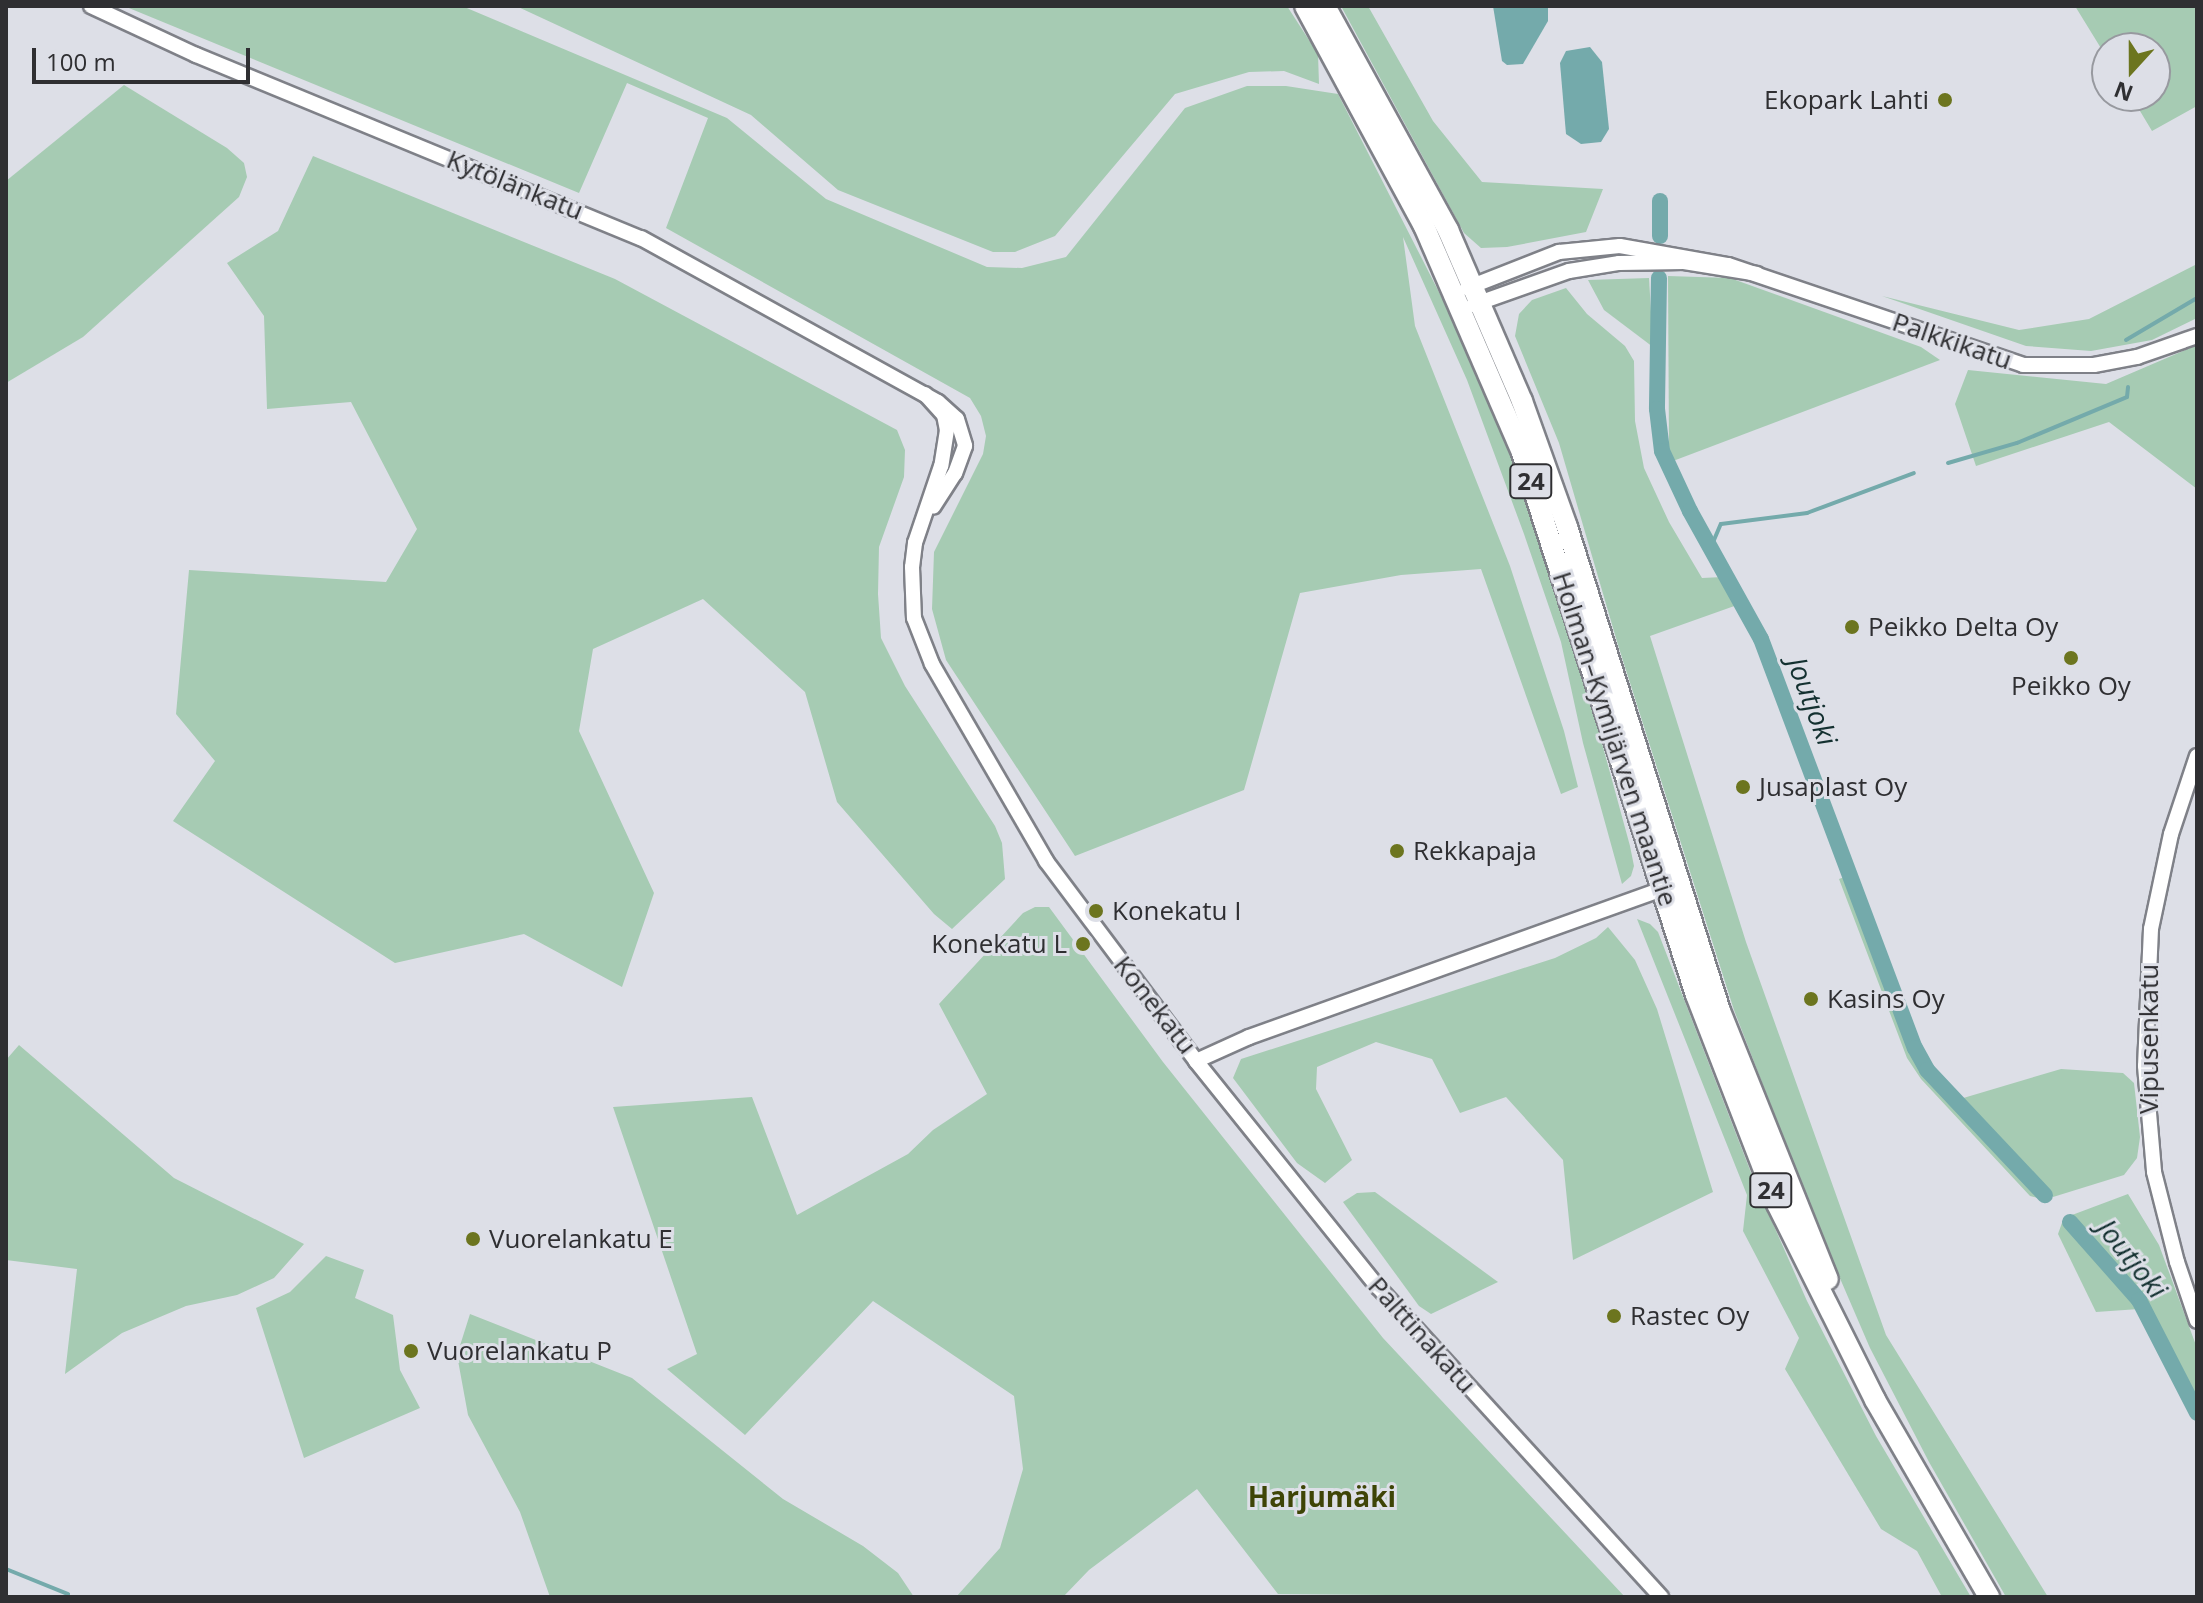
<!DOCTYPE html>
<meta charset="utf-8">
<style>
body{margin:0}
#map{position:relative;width:2203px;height:1603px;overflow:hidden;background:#dddfe7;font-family:"Open Sans",sans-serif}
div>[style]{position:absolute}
.green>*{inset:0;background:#a6cbb3}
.water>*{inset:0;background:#74aaab}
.stream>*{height:4px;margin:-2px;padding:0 2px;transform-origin:2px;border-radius:2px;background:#74aaab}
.canal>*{height:16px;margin:-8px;padding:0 8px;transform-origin:8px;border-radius:8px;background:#74aaab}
.roads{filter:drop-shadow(2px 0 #7f8188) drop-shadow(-2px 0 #7f8188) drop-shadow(0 2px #7f8188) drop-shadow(0 -2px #7f8188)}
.tertiary>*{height:14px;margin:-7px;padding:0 7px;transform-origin:7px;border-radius:7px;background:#fff}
.trunk>*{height:20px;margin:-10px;padding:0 10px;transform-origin:10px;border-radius:10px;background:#fff}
.dots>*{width:22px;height:22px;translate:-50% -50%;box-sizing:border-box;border:4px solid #dddfe7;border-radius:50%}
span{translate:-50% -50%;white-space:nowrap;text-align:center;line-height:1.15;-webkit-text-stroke:6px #dddfe7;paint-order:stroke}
.shield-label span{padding:2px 6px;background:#dddfe7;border:2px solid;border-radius:6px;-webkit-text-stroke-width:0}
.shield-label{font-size:24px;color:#2f2f32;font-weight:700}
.poi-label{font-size:26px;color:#2f2f32}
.right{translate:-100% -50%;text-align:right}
.left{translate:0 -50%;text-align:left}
.street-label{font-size:26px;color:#2f2f32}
.water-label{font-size:28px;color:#133030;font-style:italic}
.neighbourhood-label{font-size:28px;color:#3e4406;font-weight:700}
.frame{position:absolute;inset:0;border:8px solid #2f2f32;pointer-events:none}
.north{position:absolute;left:2091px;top:32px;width:80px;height:80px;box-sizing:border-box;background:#dddfe7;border:2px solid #97999f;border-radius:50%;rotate:201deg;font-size:22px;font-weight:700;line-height:32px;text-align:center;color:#2f2f32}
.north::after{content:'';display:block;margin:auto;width:28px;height:36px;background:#6c751f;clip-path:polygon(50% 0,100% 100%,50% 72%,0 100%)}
.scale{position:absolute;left:32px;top:48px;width:218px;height:36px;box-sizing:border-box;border:4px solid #2f2f32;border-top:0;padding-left:10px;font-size:24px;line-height:28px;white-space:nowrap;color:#2f2f32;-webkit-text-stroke:6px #dddfe7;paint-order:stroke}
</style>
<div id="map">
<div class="green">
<i style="clip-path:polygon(124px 6px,462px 6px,727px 118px,826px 199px,987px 267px,1022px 268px,1066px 257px,1185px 108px,1247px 86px,1286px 86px,1338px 94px,1471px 355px,1516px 463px,1582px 670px,1630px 846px,1634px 866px,1631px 876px,1622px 884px,1583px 743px,1561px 642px,1524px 534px,1467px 380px,1403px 237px,1415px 326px,1510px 566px,1564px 731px,1578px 787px,1561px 794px,1481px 569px,1401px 575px,1300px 593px,1244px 790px,1075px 856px,946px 660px,932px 609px,934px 552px,983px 454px,986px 436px,981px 416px,970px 398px,666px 228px,708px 118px,627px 83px,579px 193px)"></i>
<i style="clip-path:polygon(516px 6px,1287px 6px,1318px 54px,1319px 84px,1284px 71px,1249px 72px,1175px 94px,1055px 236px,1015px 252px,993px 252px,838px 190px,751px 115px)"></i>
<i style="clip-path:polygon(1341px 6px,1368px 6px,1433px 121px,1482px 182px,1603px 189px,1586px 232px,1507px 247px,1481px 248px,1464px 233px)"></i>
<i style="clip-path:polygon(2075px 6px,2197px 6px,2197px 106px,2152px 131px,2131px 96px,2155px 96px,2155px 48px,2107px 48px,2107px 58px)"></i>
<i style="clip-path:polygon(124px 85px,227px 148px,244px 163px,247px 177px,239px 197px,83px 337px,6px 383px,6px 181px)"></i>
<i style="clip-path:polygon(313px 156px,615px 279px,897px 430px,905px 450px,904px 477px,879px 547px,878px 594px,881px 638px,905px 686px,995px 826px,1002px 843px,1005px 879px,952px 929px,934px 914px,837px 802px,805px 692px,703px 599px,593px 649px,579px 731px,654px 893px,622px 987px,524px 934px,395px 963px,173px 821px,215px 761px,176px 714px,189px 570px,386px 582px,417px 529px,351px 402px,267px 409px,264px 316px,227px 263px,278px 231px)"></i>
<i style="clip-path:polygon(2197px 264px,2197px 318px,2152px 340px,2091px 351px,2026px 346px,1882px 296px,2019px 330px,2089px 319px)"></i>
<i style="clip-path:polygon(1668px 276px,1730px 278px,1921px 347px,1940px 360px,1673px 461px,1669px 447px)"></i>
<i style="clip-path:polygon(1649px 278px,1653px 347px,1604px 310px,1588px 280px)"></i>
<i style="clip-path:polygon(1566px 288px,1587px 314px,1625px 346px,1634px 361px,1635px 421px,1644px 468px,1669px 522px,1702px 578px,1723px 577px,1740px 604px,1650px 636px,1746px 942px,1886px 1335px,2048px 1597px,2006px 1597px,1929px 1462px,1870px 1348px,1817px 1225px,1734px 1010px,1618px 645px,1559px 443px,1515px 336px,1519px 314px,1532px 300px)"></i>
<i style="clip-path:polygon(2197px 345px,2197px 489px,2109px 422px,1976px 466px,1955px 404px,1968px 370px,2106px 384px)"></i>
<i style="clip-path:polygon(1847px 876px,1911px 1048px,1925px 1072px,2046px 1200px,2030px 1196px,1921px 1079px,1907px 1058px,1839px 879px)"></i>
<i style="clip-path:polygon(1035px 907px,1049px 907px,1163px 1062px,1383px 1338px,1625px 1597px,1278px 1594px,1197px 1489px,1089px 1570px,1063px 1597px,956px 1597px,1000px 1548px,1023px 1469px,1014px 1396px,873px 1301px,745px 1435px,667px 1369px,697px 1354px,613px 1107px,752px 1097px,797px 1215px,908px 1154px,933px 1130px,987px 1094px,939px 1004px,1023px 913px)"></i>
<i style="clip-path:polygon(1637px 919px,1650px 924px,1658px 932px,1755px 1183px,1807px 1301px,1876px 1436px,1971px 1597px,1942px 1597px,1917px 1551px,1881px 1529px,1785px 1369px,1799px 1338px,1743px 1231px,1747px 1195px)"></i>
<i style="clip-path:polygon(1608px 927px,1635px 960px,1657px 1009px,1713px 1192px,1573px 1260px,1563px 1160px,1506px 1097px,1460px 1113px,1432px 1059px,1376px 1042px,1317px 1067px,1316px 1089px,1352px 1160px,1325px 1183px,1297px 1163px,1233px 1078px,1241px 1059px,1555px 958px,1596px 938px)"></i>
<i style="clip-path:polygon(19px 1045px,174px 1178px,304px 1244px,274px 1278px,237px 1295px,186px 1306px,122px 1333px,65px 1374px,77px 1269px,6px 1260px,6px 1060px)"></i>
<i style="clip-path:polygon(2061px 1069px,2123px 1073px,2134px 1083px,2140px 1137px,2137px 1158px,2124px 1175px,2053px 1197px,1960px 1099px)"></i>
<i style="clip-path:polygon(1375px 1192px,1498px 1282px,1431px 1314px,1419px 1306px,1343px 1202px,1357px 1193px)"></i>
<i style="clip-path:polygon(2128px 1194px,2159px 1245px,2197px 1348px,2197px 1401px,2147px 1300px,2072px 1215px)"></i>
<i style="clip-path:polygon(2063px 1220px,2116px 1275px,2139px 1309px,2096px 1312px,2058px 1234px)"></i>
<i style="clip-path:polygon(326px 1256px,364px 1270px,355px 1298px,393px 1315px,400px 1370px,420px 1408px,304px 1458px,256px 1308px,290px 1292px)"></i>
<i style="clip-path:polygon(470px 1314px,632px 1378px,783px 1499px,863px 1546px,898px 1573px,914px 1597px,550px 1597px,520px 1512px,468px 1415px,457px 1355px)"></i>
</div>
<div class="water">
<i style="clip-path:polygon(1493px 6px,1548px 6px,1548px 21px,1523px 64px,1507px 65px,1502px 61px)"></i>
<i style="clip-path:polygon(1590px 47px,1602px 62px,1609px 129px,1601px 142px,1581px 144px,1566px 134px,1560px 63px,1566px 51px)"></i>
</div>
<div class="stream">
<i style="left:2126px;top:340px;width:82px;rotate:-30.6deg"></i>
<i style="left:1948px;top:463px;width:72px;rotate:-16.2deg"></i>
<i style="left:2017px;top:443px;width:119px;rotate:-22.7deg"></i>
<i style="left:2127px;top:397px;width:10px;rotate:-84deg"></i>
<i style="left:1711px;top:547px;width:25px;rotate:-67deg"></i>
<i style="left:1721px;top:524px;width:87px;rotate:-7.3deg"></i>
<i style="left:1807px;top:513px;width:114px;rotate:-20.5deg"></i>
<i style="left:6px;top:1569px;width:67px;rotate:22deg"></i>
</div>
<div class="canal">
<i style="left:1660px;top:236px;width:35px;rotate:-90deg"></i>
<i style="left:1659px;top:278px;width:131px;rotate:90.9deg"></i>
<i style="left:1657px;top:409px;width:42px;rotate:83.2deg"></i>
<i style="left:1662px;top:451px;width:66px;rotate:65deg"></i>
<i style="left:1690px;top:511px;width:146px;rotate:61deg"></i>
<i style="left:1761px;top:639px;width:437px;rotate:69.4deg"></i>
<i style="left:1915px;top:1048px;width:25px;rotate:61deg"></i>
<i style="left:1927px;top:1070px;width:172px;rotate:46.7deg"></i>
<i style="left:2070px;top:1222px;width:104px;rotate:48.5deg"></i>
<i style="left:2139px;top:1300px;width:127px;rotate:62.8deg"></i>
</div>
<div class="roads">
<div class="tertiary">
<i style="left:91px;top:6px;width:116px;rotate:25deg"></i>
<i style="left:196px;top:55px;width:481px;rotate:22.4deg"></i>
<i style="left:641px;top:238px;width:339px;rotate:28.9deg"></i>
<i style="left:938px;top:402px;width:25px;rotate:42deg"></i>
<i style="left:957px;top:419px;width:28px;rotate:73deg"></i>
<i style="left:965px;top:446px;width:29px;rotate:110deg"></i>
<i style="left:955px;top:473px;width:40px;rotate:122.9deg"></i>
<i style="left:1467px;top:288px;width:99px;rotate:-21.4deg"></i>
<i style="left:1559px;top:252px;width:61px;rotate:-5.6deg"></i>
<i style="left:1620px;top:246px;width:110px;rotate:10deg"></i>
<i style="left:1728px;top:265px;width:311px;rotate:18.7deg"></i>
<i style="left:2023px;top:365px;width:71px"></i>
<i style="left:2094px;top:365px;width:44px;rotate:-10.5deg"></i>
<i style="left:2137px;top:357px;width:64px;rotate:-19.3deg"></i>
<i style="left:1473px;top:305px;width:102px;rotate:-19.5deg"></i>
<i style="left:1569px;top:271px;width:51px;rotate:-9.1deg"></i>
<i style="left:1619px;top:263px;width:65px;rotate:-0.9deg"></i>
<i style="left:1684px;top:262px;width:74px;rotate:9.3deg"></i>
<i style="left:925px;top:394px;width:28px;rotate:48deg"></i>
<i style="left:944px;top:415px;width:15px;rotate:79deg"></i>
<i style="left:947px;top:430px;width:36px;rotate:99deg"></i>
<i style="left:941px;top:466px;width:81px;rotate:108.7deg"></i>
<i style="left:915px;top:543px;width:24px;rotate:97deg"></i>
<i style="left:912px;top:567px;width:51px;rotate:87.8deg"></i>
<i style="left:914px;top:618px;width:49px;rotate:68.6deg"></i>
<i style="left:932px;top:664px;width:228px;rotate:59.9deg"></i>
<i style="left:1046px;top:861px;width:250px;rotate:53.1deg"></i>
<i style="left:1196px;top:1061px;width:290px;rotate:51.2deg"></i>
<i style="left:1378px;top:1287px;width:420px;rotate:47.6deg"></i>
<i style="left:2197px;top:756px;width:82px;rotate:108.4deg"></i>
<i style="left:2171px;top:834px;width:97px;rotate:101.9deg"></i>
<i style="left:2151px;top:929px;width:137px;rotate:92.5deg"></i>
<i style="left:2145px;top:1066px;width:106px;rotate:85.1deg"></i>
<i style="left:2154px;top:1172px;width:93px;rotate:75.7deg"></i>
<i style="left:2177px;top:1262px;width:62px;rotate:71.3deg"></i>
<i style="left:1196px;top:1061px;width:58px;rotate:-24.4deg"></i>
<i style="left:1249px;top:1037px;width:445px;rotate:-19.7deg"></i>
</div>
<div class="trunk">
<i style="left:1305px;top:6px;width:250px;rotate:61.6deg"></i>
<i style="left:1424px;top:226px;width:247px;rotate:66.6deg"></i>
<i style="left:1522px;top:453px;width:569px;rotate:72.2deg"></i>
<i style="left:1696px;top:995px;width:224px;rotate:68.8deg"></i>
<i style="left:1777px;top:1204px;width:219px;rotate:63.4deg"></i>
<i style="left:1875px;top:1400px;width:228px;rotate:59.9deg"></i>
<i style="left:1325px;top:6px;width:256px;rotate:61.2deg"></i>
<i style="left:1448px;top:230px;width:186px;rotate:66.6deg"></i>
<i style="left:1522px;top:401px;width:134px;rotate:70.3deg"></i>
<i style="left:1567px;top:527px;width:508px;rotate:72.46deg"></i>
<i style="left:1720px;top:1011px;width:289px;rotate:68.1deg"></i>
</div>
</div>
<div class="dots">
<i style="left:1945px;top:100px;background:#6c751f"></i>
<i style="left:1852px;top:627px;background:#6c751f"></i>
<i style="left:2071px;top:658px;background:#6c751f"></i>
<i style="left:1743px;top:787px;background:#6c751f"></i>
<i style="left:1397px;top:851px;background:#6c751f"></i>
<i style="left:1096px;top:911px;background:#6c751f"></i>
<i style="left:1083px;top:944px;background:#6c751f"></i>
<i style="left:1811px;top:999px;background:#6c751f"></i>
<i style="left:473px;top:1239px;background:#6c751f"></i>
<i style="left:1614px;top:1316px;background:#6c751f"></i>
<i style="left:411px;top:1351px;background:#6c751f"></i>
</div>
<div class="shield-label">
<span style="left:1531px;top:481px">24</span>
<span style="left:1771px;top:1190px">24</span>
</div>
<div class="poi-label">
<span class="right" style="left:1929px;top:100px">Ekopark Lahti</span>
<span class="left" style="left:1868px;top:627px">Peikko Delta Oy</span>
<span style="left:2071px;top:686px">Peikko Oy</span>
<span class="left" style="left:1759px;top:787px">Jusaplast Oy</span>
<span class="left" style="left:1413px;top:851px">Rekkapaja</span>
<span class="left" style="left:1112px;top:911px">Konekatu I</span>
<span class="right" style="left:1067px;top:944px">Konekatu L</span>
<span class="left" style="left:1827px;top:999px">Kasins Oy</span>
<span class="left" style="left:489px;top:1239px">Vuorelankatu E</span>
<span class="left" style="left:1630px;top:1316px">Rastec Oy</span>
<span class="left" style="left:427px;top:1351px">Vuorelankatu P</span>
</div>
<div class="street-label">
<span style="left:515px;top:185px;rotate:22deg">Kytölänkatu</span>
<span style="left:1952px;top:341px;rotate:19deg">Palkkikatu</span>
<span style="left:1615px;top:739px;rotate:72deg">Holman–Kymijärven maantie</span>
<span style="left:1155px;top:1005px;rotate:52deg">Konekatu</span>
<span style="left:2149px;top:1039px;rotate:-90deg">Vipusenkatu</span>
<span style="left:1422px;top:1335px;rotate:48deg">Palttinakatu</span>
</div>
<div class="water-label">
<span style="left:1813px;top:701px;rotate:69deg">Joutjoki</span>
<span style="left:2133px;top:1258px;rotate:51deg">Joutjoki</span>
</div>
<div class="neighbourhood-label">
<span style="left:1322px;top:1496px">Harjumäki</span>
</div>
<div class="frame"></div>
<div class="north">N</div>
<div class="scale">100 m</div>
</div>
